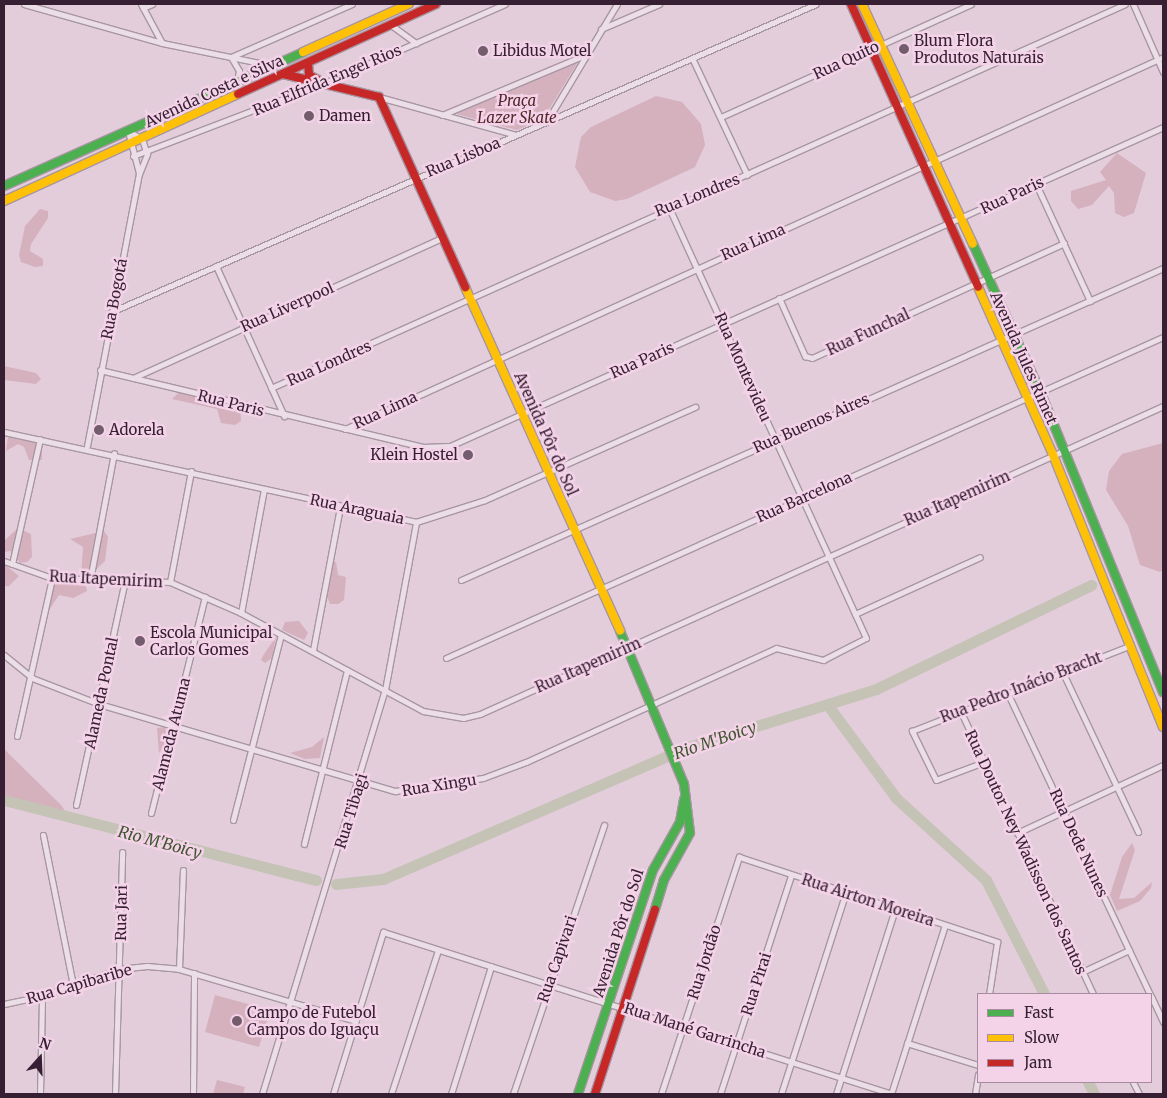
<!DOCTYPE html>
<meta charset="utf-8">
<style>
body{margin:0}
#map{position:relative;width:1167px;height:1098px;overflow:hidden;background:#e3cddb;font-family:Merriweather,serif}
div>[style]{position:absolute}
.green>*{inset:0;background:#d5b0bd}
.river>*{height:11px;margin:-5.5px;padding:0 5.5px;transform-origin:5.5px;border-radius:5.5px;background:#c4c3b6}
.roads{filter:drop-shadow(1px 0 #a896a3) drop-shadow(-1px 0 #a896a3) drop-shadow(0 1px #a896a3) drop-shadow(0 -1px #a896a3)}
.street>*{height:5px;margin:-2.5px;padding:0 2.5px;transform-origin:2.5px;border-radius:2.5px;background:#ecdee7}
.fast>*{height:8px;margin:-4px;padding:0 4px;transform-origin:4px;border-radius:4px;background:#4caf50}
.slow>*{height:8px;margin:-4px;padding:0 4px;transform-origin:4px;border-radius:4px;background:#ffc107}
.jam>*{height:8px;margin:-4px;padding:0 4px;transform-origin:4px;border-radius:4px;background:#c62828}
.dots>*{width:14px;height:14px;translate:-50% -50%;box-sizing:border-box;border:2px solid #f4d3e8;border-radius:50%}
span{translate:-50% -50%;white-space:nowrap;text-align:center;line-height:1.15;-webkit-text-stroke:5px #f4d3e8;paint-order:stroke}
.poi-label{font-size:15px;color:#361f33}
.left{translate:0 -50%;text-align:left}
.right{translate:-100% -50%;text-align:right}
.street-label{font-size:15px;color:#361f33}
.park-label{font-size:15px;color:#52262a;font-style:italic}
.water-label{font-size:16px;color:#3f552f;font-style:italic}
.frame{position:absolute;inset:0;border:5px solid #361f33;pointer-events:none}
.legend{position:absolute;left:977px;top:993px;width:175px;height:90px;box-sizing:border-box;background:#f4d3e8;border:1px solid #a88ba0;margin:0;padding:6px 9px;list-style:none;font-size:15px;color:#361f33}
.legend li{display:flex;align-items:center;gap:10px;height:25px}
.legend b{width:25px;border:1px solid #a88ba0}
.north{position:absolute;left:15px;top:1033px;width:50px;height:50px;-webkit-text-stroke:4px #f4d3e8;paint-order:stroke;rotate:20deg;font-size:14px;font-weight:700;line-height:20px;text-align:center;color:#361f33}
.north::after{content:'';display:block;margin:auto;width:18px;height:22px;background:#361f33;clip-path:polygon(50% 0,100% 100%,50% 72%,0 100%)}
</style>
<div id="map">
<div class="green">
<i style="clip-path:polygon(578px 62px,543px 119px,517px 130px,453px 113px)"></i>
<i style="clip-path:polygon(656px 96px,682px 102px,701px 124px,705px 145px,695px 167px,627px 199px,615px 201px,590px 192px,575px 167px,581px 137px,591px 127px)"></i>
<i style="clip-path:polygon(1117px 153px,1146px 173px,1134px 213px,1124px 217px,1115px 213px,1114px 193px,1109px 186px,1092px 205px,1078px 209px,1071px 201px,1071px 191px,1106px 180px,1100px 172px)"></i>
<i style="clip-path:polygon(40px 209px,48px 211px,48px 218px,31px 244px,30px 251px,43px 259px,43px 266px,35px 267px,21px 262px,19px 255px,25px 226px)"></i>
<i style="clip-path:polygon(4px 366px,36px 373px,41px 379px,36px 384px,4px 380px)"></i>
<i style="clip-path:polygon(179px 392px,240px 406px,241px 421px,235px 425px,221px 423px,217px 409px,172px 399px)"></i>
<i style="clip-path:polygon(8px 437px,42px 444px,42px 460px,29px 460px,24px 447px,18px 444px,6px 451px)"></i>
<i style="clip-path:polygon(1163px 443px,1163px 570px,1160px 572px,1140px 565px,1128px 526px,1106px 490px,1109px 471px,1122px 454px)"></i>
<i style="clip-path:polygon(18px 528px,31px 534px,32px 557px,27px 562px,20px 563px,11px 551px,4px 552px,4px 541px)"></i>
<i style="clip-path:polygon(104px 531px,108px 537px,105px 561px,89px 576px,81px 576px,83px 547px,70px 539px)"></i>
<i style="clip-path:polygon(329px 560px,336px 562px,338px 575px,346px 577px,344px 600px,338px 604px,330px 604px,327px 597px)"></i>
<i style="clip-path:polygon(4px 564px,19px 576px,9px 586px,4px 586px)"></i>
<i style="clip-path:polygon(62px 582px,85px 583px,87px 591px,73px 598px,59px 595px,46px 615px,48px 587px)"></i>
<i style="clip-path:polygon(299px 621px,308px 633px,304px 640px,282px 630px,285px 622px)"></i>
<i style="clip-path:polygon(276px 637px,272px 658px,265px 663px,261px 660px,264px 654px)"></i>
<i style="clip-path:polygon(165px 727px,168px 740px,159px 753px,157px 728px)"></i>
<i style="clip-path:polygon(324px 737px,320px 758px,305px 759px,290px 753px,312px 747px)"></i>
<i style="clip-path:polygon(4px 749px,62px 806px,66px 813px,62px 820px,4px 805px)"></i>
<i style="clip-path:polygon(1132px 843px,1135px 850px,1119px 899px,1134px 898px,1152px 882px,1151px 888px,1140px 901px,1117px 911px,1110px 895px,1122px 857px)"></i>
<i style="clip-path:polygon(215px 995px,270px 1010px,259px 1047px,205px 1032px)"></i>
<i style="clip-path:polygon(217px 1080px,245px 1087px,243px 1094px,213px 1094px)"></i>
</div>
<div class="river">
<i style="left:829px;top:707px;width:113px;rotate:53.6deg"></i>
<i style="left:896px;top:798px;width:122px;rotate:42.3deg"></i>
<i style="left:986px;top:880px;width:128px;rotate:63deg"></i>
<i style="left:4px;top:800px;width:322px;rotate:14.4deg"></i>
<i style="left:336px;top:884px;width:47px;rotate:-6.1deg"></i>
<i style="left:383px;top:879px;width:332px;rotate:-23.4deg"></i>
<i style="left:688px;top:747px;width:197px;rotate:-17.1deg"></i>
<i style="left:876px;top:689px;width:239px;rotate:-25.8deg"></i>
<i style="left:1088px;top:1082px;width:13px;rotate:63deg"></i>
</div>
<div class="roads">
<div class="street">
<i style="left:24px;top:4px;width:143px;rotate:15.8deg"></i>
<i style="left:162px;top:43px;width:109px;rotate:11.6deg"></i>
<i style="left:141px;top:4px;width:44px;rotate:61.7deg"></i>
<i style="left:1133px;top:4px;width:74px;rotate:66.2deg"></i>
<i style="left:143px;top:8px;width:10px;rotate:-24deg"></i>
<i style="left:391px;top:25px;width:31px;rotate:36deg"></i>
<i style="left:601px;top:29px;width:63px;rotate:-23.3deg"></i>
<i style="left:231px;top:57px;width:132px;rotate:-23.7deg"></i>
<i style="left:231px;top:57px;width:16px;rotate:60deg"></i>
<i style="left:239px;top:71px;width:10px;rotate:101deg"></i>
<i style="left:693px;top:60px;width:127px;rotate:64.8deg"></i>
<i style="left:379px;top:97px;width:142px;rotate:15.5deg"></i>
<i style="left:442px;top:115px;width:155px;rotate:-22.8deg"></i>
<i style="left:721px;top:117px;width:274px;rotate:-24.3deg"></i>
<i style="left:547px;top:121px;width:136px;rotate:-59.1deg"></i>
<i style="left:128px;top:131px;width:43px;rotate:75.3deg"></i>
<i style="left:128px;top:131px;width:16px;rotate:30deg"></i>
<i style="left:142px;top:139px;width:16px;rotate:72deg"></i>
<i style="left:133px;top:156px;width:204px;rotate:-20.9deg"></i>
<i style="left:324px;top:83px;width:197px;rotate:-23.6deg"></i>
<i style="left:1036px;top:184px;width:129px;rotate:65.2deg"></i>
<i style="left:216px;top:266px;width:165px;rotate:65.6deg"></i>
<i style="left:779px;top:298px;width:64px;rotate:65.9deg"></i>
<i style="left:805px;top:356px;width:7px;rotate:16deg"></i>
<i style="left:812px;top:358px;width:277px;rotate:-24.5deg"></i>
<i style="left:111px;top:312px;width:769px;rotate:-23.6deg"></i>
<i style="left:100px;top:370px;width:331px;rotate:13.4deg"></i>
<i style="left:422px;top:447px;width:28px;rotate:-2deg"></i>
<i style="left:450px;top:446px;width:781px;rotate:-24.1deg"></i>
<i style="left:133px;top:378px;width:338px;rotate:-24.4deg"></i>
<i style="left:271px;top:388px;width:936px;rotate:-24.21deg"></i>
<i style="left:345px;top:429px;width:899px;rotate:-24.45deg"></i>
<i style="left:4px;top:432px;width:422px;rotate:12.3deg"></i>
<i style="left:416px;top:522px;width:72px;rotate:-17.7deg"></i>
<i style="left:485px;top:500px;width:230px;rotate:-23.9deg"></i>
<i style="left:87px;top:446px;width:277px;rotate:-79.2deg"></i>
<i style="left:139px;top:174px;width:22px;rotate:-68deg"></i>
<i style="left:4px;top:561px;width:51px;rotate:19.5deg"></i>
<i style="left:52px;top:578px;width:118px;rotate:1.9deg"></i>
<i style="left:170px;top:582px;width:77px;rotate:23.6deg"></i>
<i style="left:241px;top:613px;width:207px;rotate:28.3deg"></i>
<i style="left:423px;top:711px;width:41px;rotate:9.9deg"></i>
<i style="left:463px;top:718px;width:17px;rotate:-13deg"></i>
<i style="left:480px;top:714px;width:749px;rotate:-24.27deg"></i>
<i style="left:12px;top:564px;width:128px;rotate:-77.4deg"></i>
<i style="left:90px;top:580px;width:129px;rotate:-79.3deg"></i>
<i style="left:461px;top:580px;width:768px;rotate:-23.96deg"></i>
<i style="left:170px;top:582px;width:113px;rotate:-79.3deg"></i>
<i style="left:241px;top:613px;width:126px;rotate:-79.5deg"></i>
<i style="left:855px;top:614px;width:137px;rotate:-24.5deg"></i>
<i style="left:313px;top:650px;width:146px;rotate:-79.3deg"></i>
<i style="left:4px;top:655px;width:36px;rotate:39deg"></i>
<i style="left:32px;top:678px;width:72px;rotate:21.2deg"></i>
<i style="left:99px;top:704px;width:309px;rotate:16.4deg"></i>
<i style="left:395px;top:791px;width:89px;rotate:-8.4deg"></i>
<i style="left:483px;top:778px;width:46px;rotate:-20.4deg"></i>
<i style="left:526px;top:762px;width:275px;rotate:-24.5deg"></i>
<i style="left:776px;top:648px;width:49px;rotate:14.3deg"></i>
<i style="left:823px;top:660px;width:48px;rotate:-27.1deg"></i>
<i style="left:866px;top:638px;width:475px;rotate:-114.6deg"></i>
<i style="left:446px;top:658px;width:786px;rotate:-24.12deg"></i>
<i style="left:1062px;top:671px;width:178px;rotate:64.7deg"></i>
<i style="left:1007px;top:692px;width:334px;rotate:64.7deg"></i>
<i style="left:960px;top:710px;width:314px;rotate:64.9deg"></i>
<i style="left:17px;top:736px;width:162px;rotate:-77.5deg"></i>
<i style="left:984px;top:762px;width:51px;rotate:159.4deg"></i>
<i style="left:936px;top:780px;width:55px;rotate:-116.1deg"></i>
<i style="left:912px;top:731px;width:235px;rotate:-21.4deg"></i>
<i style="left:76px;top:805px;width:229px;rotate:-77.7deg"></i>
<i style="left:151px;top:813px;width:223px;rotate:-76deg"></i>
<i style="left:233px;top:820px;width:191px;rotate:-75.5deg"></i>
<i style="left:1017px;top:833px;width:161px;rotate:-25deg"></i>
<i style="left:43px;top:835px;width:153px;rotate:78.7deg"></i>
<i style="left:304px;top:844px;width:179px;rotate:-76.1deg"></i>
<i style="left:179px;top:969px;width:99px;rotate:-87.7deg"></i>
<i style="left:1082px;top:972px;width:52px;rotate:-25.1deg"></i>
<i style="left:1151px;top:996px;width:29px;rotate:65deg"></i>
<i style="left:4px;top:1004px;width:39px;rotate:-12deg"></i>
<i style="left:42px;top:996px;width:82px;rotate:-19.3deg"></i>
<i style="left:119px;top:969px;width:28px;rotate:-6deg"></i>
<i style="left:147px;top:966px;width:32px;rotate:5deg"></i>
<i style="left:179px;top:969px;width:184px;rotate:16.4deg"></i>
<i style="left:907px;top:1043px;width:74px;rotate:17.2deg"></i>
<i style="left:1133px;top:1082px;width:13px;rotate:63deg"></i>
<i style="left:40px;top:1094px;width:98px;rotate:-88.8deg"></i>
<i style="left:115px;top:1094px;width:242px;rotate:-88.3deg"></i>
<i style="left:193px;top:1094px;width:121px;rotate:-89.5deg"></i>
<i style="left:262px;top:1094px;width:422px;rotate:-73.1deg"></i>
<i style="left:385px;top:690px;width:171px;rotate:-79.5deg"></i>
<i style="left:333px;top:1094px;width:170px;rotate:-72.8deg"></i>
<i style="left:383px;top:932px;width:534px;rotate:17.65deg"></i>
<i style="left:391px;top:1094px;width:151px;rotate:-71.9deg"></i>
<i style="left:451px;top:1094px;width:134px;rotate:-72.6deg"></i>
<i style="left:513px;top:1094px;width:284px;rotate:-71.3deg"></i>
<i style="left:661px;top:1094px;width:250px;rotate:-71.8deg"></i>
<i style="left:739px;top:857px;width:272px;rotate:18.2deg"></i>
<i style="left:997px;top:942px;width:53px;rotate:98.7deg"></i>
<i style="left:720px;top:1094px;width:230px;rotate:-72deg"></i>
<i style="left:781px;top:1094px;width:212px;rotate:-72.2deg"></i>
<i style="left:836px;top:1094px;width:194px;rotate:-72.3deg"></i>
<i style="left:891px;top:1094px;width:177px;rotate:-72.3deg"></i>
<i style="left:975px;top:1094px;width:20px;rotate:-81deg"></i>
</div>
<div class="fast">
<i style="left:4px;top:186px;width:328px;rotate:-24.1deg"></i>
<i style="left:973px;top:244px;width:162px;rotate:65.5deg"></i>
<i style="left:1040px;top:391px;width:325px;rotate:67.8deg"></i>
<i style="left:620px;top:631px;width:166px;rotate:67.3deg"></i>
<i style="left:684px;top:784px;width:49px;rotate:83deg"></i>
<i style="left:690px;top:833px;width:54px;rotate:119deg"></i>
<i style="left:664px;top:880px;width:30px;rotate:107deg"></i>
<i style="left:578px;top:1094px;width:236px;rotate:-71.5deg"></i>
<i style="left:653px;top:870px;width:55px;rotate:-60.6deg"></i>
<i style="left:680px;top:822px;width:23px;rotate:-80deg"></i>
</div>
<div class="slow">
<i style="left:862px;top:4px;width:264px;rotate:65.2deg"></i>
<i style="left:303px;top:52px;width:116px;rotate:-24.4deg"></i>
<i style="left:4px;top:201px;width:257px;rotate:-24.6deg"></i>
<i style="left:465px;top:287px;width:377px;rotate:65.7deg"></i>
<i style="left:978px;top:287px;width:184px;rotate:65.9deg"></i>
<i style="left:1053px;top:455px;width:293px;rotate:68deg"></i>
</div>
<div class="jam">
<i style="left:851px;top:4px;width:310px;rotate:65.8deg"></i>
<i style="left:308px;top:63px;width:12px;rotate:85deg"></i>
<i style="left:309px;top:75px;width:10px;rotate:29deg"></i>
<i style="left:283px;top:74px;width:99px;rotate:13.5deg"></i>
<i style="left:379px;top:97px;width:209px;rotate:65.6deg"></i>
<i style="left:238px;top:94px;width:217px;rotate:-24.4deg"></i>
<i style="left:595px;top:1094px;width:194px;rotate:-72deg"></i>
</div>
</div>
<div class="dots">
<i style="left:904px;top:49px;background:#735c6e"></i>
<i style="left:483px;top:51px;background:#735c6e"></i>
<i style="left:309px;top:116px;background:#735c6e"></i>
<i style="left:99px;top:430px;background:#735c6e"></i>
<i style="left:468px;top:455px;background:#735c6e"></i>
<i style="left:140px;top:641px;background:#735c6e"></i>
<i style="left:237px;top:1021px;background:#735c6e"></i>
</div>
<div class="poi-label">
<span class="left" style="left:914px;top:49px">Blum Flora<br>Produtos Naturais</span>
<span class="left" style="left:493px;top:51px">Libidus Motel</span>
<span class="left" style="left:319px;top:116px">Damen</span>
<span class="left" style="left:109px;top:430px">Adorela</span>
<span class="right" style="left:458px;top:455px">Klein Hostel</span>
<span class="left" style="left:150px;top:641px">Escola Municipal<br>Carlos Gomes</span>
<span class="left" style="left:247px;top:1021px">Campo de Futebol<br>Campos do Iguaçu</span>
</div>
<div class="street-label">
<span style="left:846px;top:60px;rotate:-25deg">Rua Quito</span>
<span style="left:327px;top:80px;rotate:-23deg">Rua Elfrida Engel Rios</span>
<span style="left:214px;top:91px;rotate:-25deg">Avenida Costa e Silva</span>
<span style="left:463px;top:157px;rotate:-23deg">Rua Lisboa</span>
<span style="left:697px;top:195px;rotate:-22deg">Rua Londres</span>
<span style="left:1012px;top:195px;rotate:-25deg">Rua Paris</span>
<span style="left:753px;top:242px;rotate:-24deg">Rua Lima</span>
<span style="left:114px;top:299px;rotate:-79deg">Rua Bogotá</span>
<span style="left:287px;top:307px;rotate:-24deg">Rua Liverpool</span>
<span style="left:868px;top:332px;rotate:-25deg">Rua Funchal</span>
<span style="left:1024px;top:358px;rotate:66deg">Avenida Jules Rimet</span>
<span style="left:642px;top:360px;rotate:-24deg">Rua Paris</span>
<span style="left:329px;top:363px;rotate:-24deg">Rua Londres</span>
<span style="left:743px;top:367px;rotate:66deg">Rua Montevideu</span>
<span style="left:231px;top:403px;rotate:14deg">Rua Paris</span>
<span style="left:385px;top:410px;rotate:-25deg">Rua Lima</span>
<span style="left:811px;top:423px;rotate:-24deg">Rua Buenos Aires</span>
<span style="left:546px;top:434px;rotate:66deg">Avenida Pôr do Sol</span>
<span style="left:804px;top:497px;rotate:-24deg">Rua Barcelona</span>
<span style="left:957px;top:498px;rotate:-24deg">Rua Itapemirim</span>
<span style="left:357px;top:509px;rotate:12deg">Rua Araguaia</span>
<span style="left:106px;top:579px;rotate:3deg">Rua Itapemirim</span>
<span style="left:588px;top:665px;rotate:-24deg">Rua Itapemirim</span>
<span style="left:1021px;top:687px;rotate:-21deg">Rua Pedro Inácio Bracht</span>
<span style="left:101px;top:693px;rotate:-78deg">Alameda Pontal</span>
<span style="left:171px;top:734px;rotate:-76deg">Alameda Atuma</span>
<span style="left:439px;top:785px;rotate:-9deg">Rua Xingu</span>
<span style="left:351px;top:811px;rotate:-73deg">Rua Tibagi</span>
<span style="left:1079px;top:843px;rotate:65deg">Rua Dede Nunes</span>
<span style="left:1026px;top:852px;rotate:65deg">Rua Doutor Ney Wadisson dos Santos</span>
<span style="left:868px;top:900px;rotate:18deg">Rua Airton Moreira</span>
<span style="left:121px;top:913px;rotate:-89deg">Rua Jari</span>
<span style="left:618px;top:933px;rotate:-72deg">Avenida Pôr do Sol</span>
<span style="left:557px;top:959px;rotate:-71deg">Rua Capivari</span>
<span style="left:704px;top:962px;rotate:-72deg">Rua Jordão</span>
<span style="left:79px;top:984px;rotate:-16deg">Rua Capibaribe</span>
<span style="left:756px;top:984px;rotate:-72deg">Rua Pirai</span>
<span style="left:695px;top:1030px;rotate:18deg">Rua Mané Garrincha</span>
</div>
<div class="park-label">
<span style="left:517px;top:109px">Praça<br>Lazer Skate</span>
</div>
<div class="water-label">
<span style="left:715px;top:740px;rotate:-19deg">Rio M'Boicy</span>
<span style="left:160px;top:842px;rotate:15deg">Rio M'Boicy</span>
</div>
<div class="frame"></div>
<ul class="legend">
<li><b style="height:6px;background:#4caf50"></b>Fast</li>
<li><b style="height:6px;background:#ffc107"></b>Slow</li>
<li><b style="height:6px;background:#c62828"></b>Jam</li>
</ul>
<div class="north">N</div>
</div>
